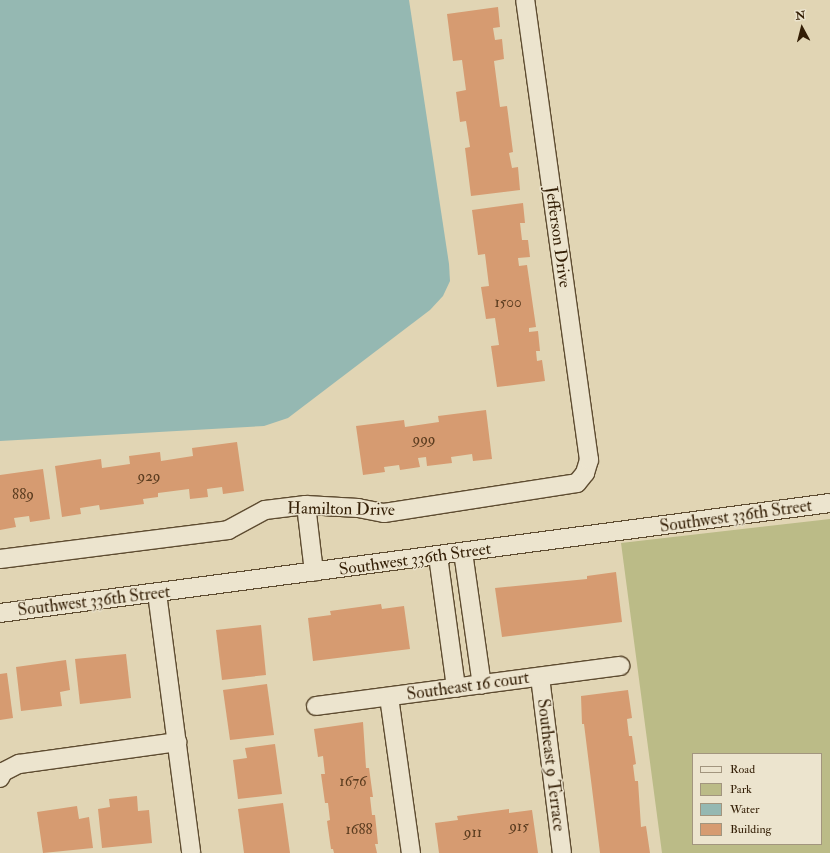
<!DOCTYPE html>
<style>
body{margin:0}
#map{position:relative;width:830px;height:853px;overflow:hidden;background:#e1d5b4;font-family:"IM FELL Double Pica",serif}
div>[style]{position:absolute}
.green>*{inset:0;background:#bbbb87}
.water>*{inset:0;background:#95b8b2}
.building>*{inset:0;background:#d69b71}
.roads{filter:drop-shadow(1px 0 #5e4c31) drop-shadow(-1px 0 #5e4c31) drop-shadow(0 1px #5e4c31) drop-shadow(0 -1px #5e4c31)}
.street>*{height:18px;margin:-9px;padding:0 9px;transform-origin:9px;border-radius:9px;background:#ece4ce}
span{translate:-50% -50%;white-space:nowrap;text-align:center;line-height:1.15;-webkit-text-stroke:3px #ece4ce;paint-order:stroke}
.number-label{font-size:15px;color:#5c3d20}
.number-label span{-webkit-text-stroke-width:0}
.street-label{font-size:17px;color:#331e05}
.legend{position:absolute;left:692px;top:753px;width:130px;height:92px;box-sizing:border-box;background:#ece4ce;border:1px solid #a2957e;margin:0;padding:5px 7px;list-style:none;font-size:12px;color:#331e05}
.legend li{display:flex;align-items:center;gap:8px;height:20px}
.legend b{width:20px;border:1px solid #a2957e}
.north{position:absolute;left:782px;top:8px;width:40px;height:40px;-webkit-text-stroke:3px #ece4ce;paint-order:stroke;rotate:353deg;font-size:11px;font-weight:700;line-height:16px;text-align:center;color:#331e05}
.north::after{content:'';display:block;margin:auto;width:14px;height:18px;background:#331e05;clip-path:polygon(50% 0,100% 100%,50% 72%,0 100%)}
</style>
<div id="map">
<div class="green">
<i style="clip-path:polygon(evenodd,830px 519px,830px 853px,662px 853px,621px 543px,830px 519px,693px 754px,821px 754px,821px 844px,693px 844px,693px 754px)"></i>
</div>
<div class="water">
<i style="clip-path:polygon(0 0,409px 0,449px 264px,450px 281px,443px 296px,430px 310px,288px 418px,264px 426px,0 441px)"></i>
</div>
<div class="building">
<i style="clip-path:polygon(498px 7px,500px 27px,493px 28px,495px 40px,502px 39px,504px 59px,494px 61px,500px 107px,507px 106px,513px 152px,509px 153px,512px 168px,518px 167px,520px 190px,471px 196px,465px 148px,470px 147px,466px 121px,460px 122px,456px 92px,466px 90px,462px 60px,453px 61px,447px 14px)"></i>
<i style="clip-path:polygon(523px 203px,525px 223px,520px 223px,522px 240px,528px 240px,530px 257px,518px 258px,519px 266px,527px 265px,536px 327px,529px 328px,529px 332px,538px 331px,540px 351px,536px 351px,537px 361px,542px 360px,545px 381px,497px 387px,491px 346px,499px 345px,495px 318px,486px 319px,481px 287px,489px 286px,485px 254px,478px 255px,472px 210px)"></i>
<i style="clip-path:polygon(486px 410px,492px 459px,473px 461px,472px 454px,451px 457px,452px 463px,427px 466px,426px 457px,418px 458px,420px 467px,400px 470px,399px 465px,384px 467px,385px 472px,363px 475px,356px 426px,404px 420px,405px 427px,439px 422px,438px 416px)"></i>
<i style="clip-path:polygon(237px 442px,244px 491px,223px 494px,222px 487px,207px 489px,208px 497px,190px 499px,189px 489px,158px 493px,158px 497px,143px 499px,144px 504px,100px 510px,99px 505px,80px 508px,81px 514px,62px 517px,55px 466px,101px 459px,102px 468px,130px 464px,129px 456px,160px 452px,161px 461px,193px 456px,192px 448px)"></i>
<i style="clip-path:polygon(43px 469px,50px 519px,30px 522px,29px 516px,14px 518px,16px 527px,0 530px,0 475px)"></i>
<i style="clip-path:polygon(616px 572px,622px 622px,502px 637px,495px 588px,587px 579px,587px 576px)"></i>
<i style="clip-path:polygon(381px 604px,382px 609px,404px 606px,410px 649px,313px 661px,308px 618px,331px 615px,330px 611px)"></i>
<i style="clip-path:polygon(261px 625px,266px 675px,222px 680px,216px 630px)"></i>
<i style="clip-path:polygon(126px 654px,131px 698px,80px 704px,75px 659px)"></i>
<i style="clip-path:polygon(66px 660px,70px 690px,60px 692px,62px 706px,21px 711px,16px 667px)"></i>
<i style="clip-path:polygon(7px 673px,13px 718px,0 720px,0 674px)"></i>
<i style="clip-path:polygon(267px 684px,274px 735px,230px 740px,223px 690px)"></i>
<i style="clip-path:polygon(628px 690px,632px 718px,627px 719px,629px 736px,632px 736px,636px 764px,633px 765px,635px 781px,638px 781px,641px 827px,646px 826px,650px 853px,600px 853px,584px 724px,582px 724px,581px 696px)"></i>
<i style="clip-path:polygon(363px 722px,366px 768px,369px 768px,373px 797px,370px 797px,372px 815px,375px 815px,378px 844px,375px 844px,377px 853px,334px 853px,333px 849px,331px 849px,327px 821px,330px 820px,328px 803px,325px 803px,321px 774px,325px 774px,323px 756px,318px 757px,314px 729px)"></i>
<i style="clip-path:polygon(275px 744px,282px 794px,238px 799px,233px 760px,247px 758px,245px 748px)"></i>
<i style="clip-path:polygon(137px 796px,138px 811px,149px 810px,152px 843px,102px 848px,98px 809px,110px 807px,109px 799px)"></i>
<i style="clip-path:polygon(283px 803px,290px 853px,244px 853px,238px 809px)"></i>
<i style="clip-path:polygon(77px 806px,79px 819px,89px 817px,93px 848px,43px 853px,37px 812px)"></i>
<i style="clip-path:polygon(509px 809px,509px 813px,532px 810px,538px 853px,439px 853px,435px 823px,458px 820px,457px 816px)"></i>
</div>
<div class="roads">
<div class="street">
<i style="left:306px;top:505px;width:67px;rotate:83.2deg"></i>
<i style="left:463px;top:552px;width:134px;rotate:81.9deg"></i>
<i style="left:438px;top:556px;width:133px;rotate:82.2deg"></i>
<i style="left:0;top:559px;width:230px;rotate:-7.2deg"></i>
<i style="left:228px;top:530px;width:42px;rotate:-28.4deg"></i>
<i style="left:265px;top:510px;width:41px;rotate:-7deg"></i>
<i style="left:306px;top:505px;width:52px;rotate:3.3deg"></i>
<i style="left:358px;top:508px;width:26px;rotate:11deg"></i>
<i style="left:384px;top:513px;width:195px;rotate:-8.8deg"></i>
<i style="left:577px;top:483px;width:13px;rotate:-51deg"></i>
<i style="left:585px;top:473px;width:14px;rotate:-73deg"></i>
<i style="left:589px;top:460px;width:464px;rotate:-97.9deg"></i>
<i style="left:157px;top:593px;width:262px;rotate:82.5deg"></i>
<i style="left:0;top:613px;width:837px;rotate:-7.55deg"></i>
<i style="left:540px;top:677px;width:177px;rotate:82.9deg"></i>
<i style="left:389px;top:697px;width:158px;rotate:82deg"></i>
<i style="left:316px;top:706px;width:307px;rotate:-7.5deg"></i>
<i style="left:0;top:778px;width:7px;rotate:-63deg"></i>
<i style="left:3px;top:772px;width:18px;rotate:-27deg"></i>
<i style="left:19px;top:764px;width:160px;rotate:-7.9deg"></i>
</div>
</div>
<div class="number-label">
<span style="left:508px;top:303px">1500</span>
<span style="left:424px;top:440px">999</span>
<span style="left:149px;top:477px">929</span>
<span style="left:23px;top:495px">889</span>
<span style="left:353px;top:782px">1676</span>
<span style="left:519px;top:827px">915</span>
<span style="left:359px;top:830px">1688</span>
<span style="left:473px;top:833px">911</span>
</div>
<div class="street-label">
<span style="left:558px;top:237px;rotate:82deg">Jefferson Drive</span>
<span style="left:341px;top:509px;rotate:1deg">Hamilton Drive</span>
<span style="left:736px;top:516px;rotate:-8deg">Southwest 336th Street</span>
<span style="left:415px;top:559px;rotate:-8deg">Southwest 336th Street</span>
<span style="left:94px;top:601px;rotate:-7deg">Southwest 336th Street</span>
<span style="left:468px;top:686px;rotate:-8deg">Southeast 16 court</span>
<span style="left:551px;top:765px;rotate:83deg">Southeast 9 Terrace</span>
</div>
<ul class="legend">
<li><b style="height:5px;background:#ece4ce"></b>Road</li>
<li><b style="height:11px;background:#bbbb87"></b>Park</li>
<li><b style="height:11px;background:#95b8b2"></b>Water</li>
<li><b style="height:11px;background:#d69b71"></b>Building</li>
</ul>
<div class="north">N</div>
</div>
